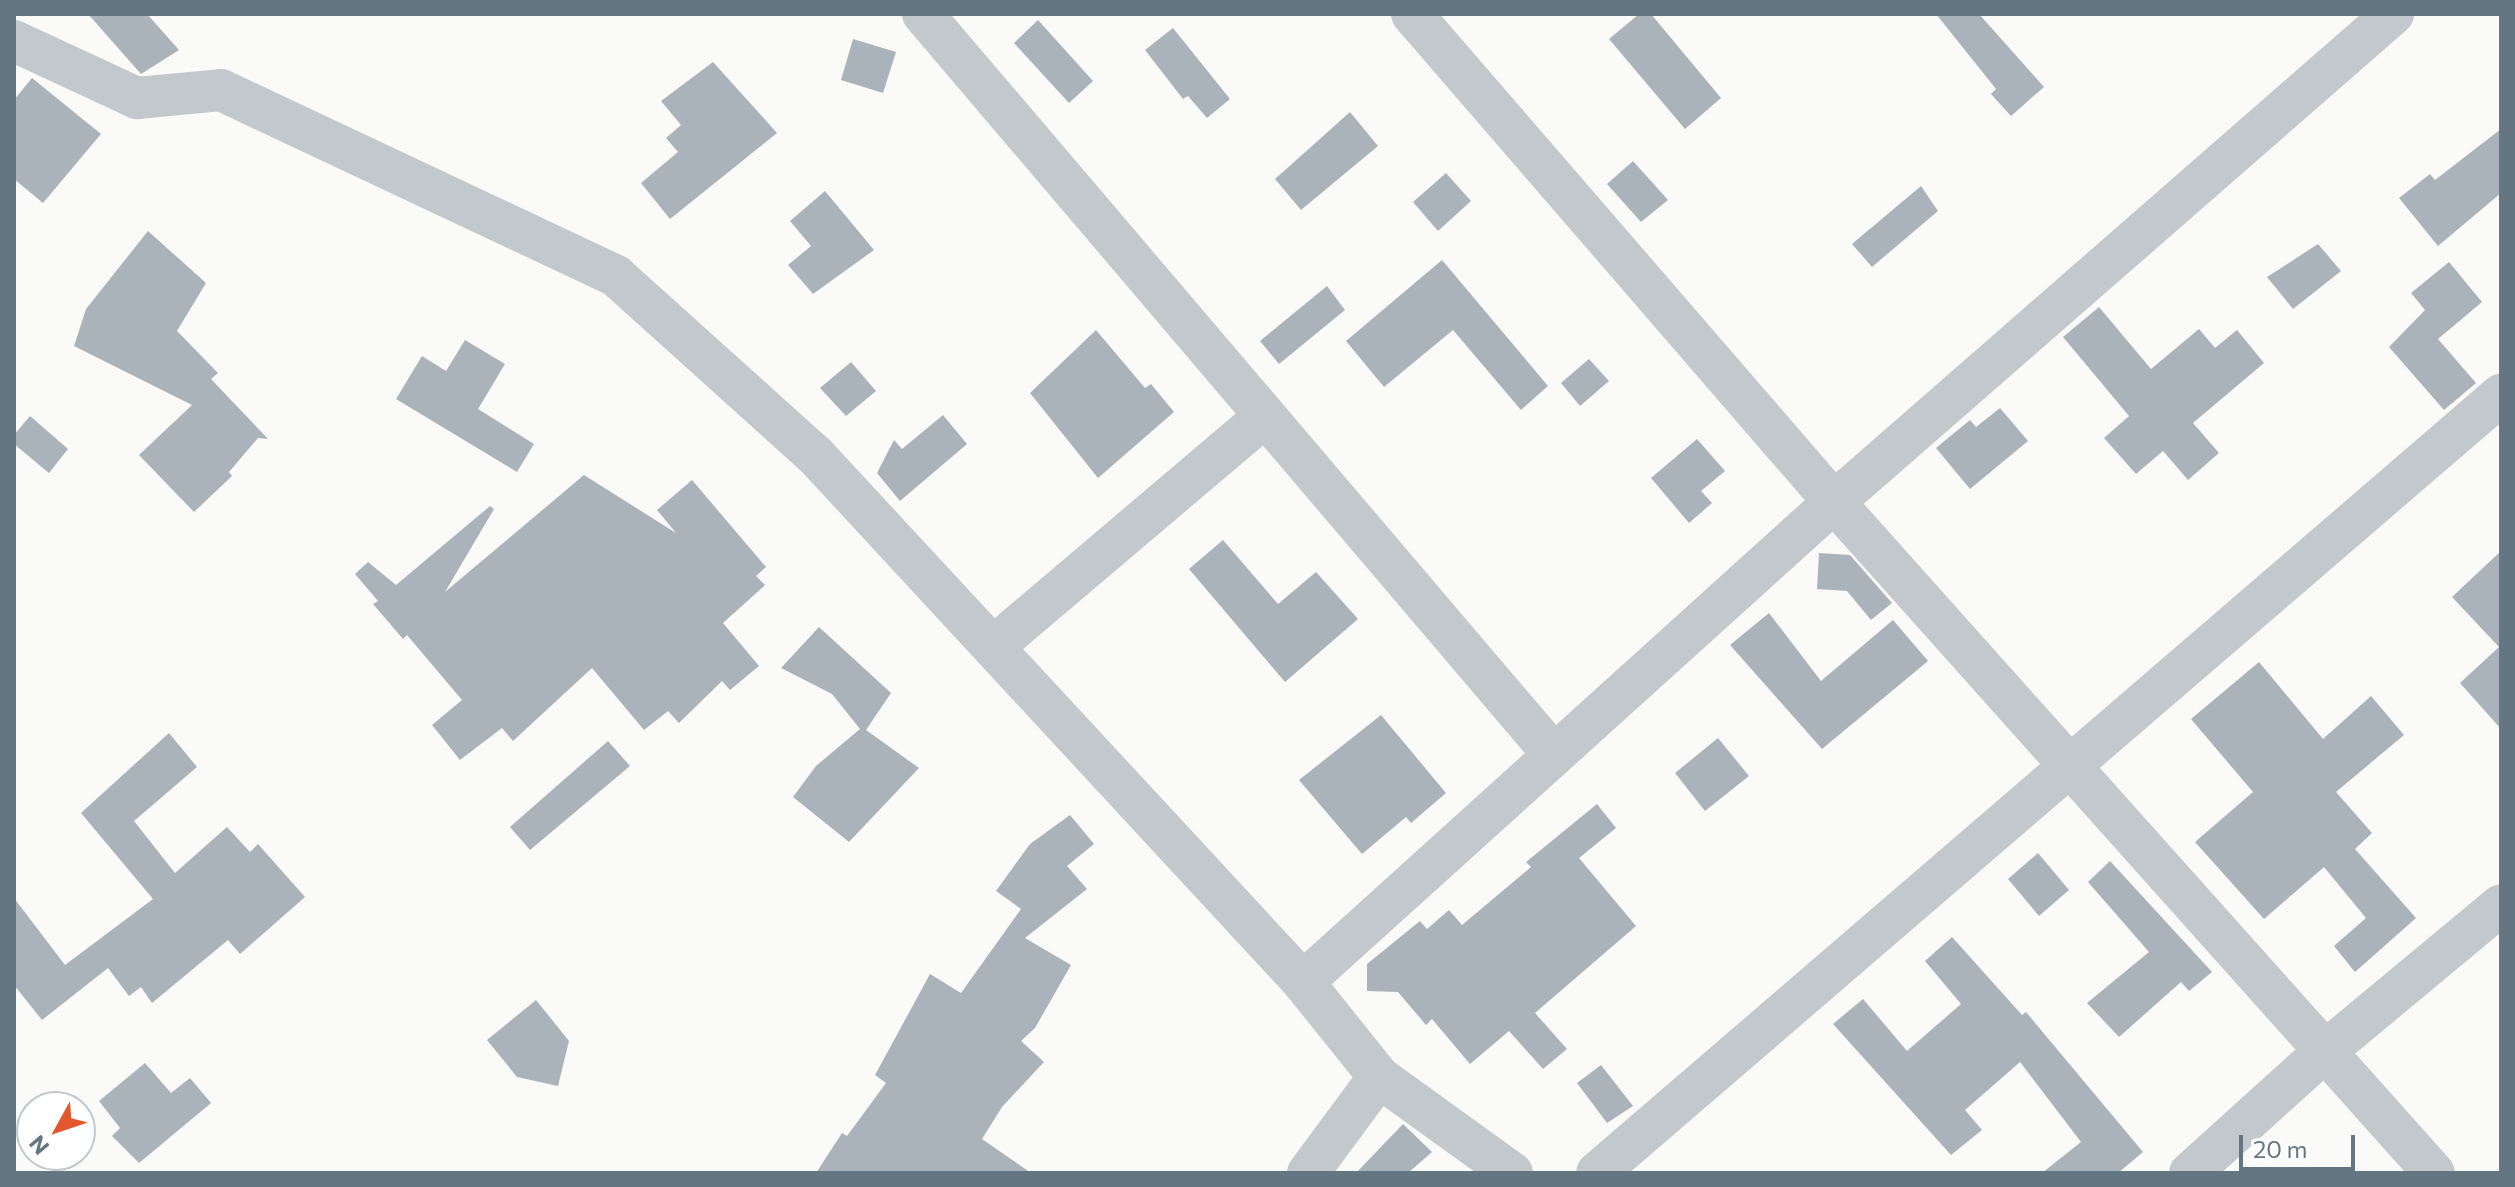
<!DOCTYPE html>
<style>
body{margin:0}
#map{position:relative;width:2515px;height:1187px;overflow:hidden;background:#fafaf8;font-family:Commissioner,sans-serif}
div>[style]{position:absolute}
.building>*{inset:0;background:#aab3b9}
.street>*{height:42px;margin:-21px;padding:0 21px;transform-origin:21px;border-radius:21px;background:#c3c8cc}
span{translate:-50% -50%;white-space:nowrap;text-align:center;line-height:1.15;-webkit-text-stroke:8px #fff;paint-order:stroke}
.frame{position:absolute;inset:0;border:16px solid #657683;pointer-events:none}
.north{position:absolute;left:16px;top:1091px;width:80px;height:80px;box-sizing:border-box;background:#fff;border:2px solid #c1c8cd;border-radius:50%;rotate:230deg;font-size:22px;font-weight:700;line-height:32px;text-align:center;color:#657683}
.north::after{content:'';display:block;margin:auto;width:28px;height:36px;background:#e4572e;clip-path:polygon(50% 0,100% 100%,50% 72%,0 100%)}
.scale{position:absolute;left:2239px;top:1135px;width:116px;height:36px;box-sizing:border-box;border:4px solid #657683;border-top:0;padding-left:10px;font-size:24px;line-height:28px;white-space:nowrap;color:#657683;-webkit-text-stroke:6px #fff;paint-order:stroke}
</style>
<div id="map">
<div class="building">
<i style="clip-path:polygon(88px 14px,147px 14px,179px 50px,141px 74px)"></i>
<i style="clip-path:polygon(1639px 14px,1651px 14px,1721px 98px,1685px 129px,1609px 39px)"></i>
<i style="clip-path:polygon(1936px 14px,1979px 14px,2044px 87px,2011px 116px,1991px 94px,1996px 89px)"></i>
<i style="clip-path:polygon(1038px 20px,1093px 81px,1069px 103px,1014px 43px)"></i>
<i style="clip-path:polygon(1173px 28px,1230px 99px,1207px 118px,1188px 96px,1183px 99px,1145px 50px)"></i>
<i style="clip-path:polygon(853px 39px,896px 52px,883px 93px,841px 80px)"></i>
<i style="clip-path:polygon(713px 62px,777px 133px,670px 219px,641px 183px,678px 152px,666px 138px,681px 125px,661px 101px)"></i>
<i style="clip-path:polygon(32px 78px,101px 134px,43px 203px,14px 179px,14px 100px)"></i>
<i style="clip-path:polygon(1350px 112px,1378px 146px,1301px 210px,1275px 179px)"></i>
<i style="clip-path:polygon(2501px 129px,2501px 193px,2438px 246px,2399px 198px,2430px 174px,2435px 180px)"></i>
<i style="clip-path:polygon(1633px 161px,1668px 200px,1641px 222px,1607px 184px)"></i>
<i style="clip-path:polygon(1446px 173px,1471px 201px,1438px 231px,1413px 202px)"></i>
<i style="clip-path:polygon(1921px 186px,1938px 211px,1872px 267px,1852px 244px)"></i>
<i style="clip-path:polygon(825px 191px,874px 250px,813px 294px,788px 265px,811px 246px,790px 221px)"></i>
<i style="clip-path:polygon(148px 231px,206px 283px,177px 331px,218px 373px,211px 379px,268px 439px,258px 438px,229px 472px,232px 476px,194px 512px,139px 455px,192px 405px,74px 346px,86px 309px)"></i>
<i style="clip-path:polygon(2318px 244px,2341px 271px,2293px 309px,2267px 277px)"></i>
<i style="clip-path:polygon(1442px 260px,1548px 386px,1521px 410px,1453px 330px,1384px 387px,1346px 341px)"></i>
<i style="clip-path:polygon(2449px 262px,2482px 302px,2438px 339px,2476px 383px,2444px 410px,2389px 347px,2425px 310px,2411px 293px)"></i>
<i style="clip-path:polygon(1327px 286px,1345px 310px,1279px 364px,1260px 341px)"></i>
<i style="clip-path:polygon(2099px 307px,2151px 369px,2199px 329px,2215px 348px,2237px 330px,2264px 363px,2193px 423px,2219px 453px,2188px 480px,2163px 451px,2136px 474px,2104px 438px,2129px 416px,2063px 337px)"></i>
<i style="clip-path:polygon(1096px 330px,1145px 388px,1151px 384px,1174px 412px,1098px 478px,1030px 393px)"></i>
<i style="clip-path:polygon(465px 340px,505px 364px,478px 409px,534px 444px,517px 472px,396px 399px,422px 356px,446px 371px)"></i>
<i style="clip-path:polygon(1589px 359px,1609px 381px,1580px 406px,1561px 383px)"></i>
<i style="clip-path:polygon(851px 362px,876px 391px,846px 416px,820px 388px)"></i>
<i style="clip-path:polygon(2000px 408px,2028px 441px,1970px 489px,1936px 448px,1970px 420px,1976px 427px)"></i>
<i style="clip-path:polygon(943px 415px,967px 444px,900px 501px,877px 473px,894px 440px,902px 449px)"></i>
<i style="clip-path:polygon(30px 416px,68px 449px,49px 473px,14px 444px,14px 435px)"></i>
<i style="clip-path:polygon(1697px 439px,1725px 471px,1701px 491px,1712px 503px,1689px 523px,1651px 478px)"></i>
<i style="clip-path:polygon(584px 475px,676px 533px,657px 510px,692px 480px,766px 567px,756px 576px,765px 585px,723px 623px,759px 666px,730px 690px,722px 681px,679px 723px,668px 711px,644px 730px,592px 668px,513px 741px,502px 728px,460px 760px,432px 725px,462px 700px,407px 635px,403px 639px,373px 604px,378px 601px,355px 574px,368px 562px,396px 585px,490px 506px,494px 509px,445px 592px)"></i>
<i style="clip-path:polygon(1223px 540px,1278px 604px,1316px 572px,1358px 619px,1285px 682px,1189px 569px)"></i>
<i style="clip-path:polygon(2501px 551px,2501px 729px,2460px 683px,2499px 647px,2452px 597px)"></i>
<i style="clip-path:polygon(1819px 553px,1850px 555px,1892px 603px,1871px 620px,1847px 591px,1817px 589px)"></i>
<i style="clip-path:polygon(1769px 613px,1821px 681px,1893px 620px,1928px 661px,1822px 749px,1730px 645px)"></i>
<i style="clip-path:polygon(819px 627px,891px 693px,866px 730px,919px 768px,849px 842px,793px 797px,816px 766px,860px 729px,832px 694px,781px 668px)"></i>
<i style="clip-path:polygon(2259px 662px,2323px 739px,2371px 696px,2404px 735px,2336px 792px,2372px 833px,2355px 849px,2416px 918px,2355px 972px,2334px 946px,2366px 918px,2324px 867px,2264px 919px,2195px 842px,2253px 792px,2191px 719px)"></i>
<i style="clip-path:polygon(1381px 715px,1446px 793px,1411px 823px,1406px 817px,1362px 854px,1299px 780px)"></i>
<i style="clip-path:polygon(169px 733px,197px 767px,134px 821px,175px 873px,227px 827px,250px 852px,258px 844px,305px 897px,240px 954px,228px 940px,152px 1003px,141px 987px,129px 996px,108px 968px,42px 1020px,14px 985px,14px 898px,65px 965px,153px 899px,81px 813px)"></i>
<i style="clip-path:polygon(1718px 738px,1749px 776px,1705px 811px,1675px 773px)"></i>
<i style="clip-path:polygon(608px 741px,630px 766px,530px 850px,510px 827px)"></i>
<i style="clip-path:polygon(1597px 804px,1616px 828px,1579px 858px,1636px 926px,1535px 1013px,1567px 1049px,1543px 1069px,1509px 1031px,1470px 1064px,1432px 1019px,1426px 1025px,1398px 992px,1367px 991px,1367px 964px,1420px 921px,1427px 929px,1449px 910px,1462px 925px,1531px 867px,1526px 862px)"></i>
<i style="clip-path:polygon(1070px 815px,1094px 844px,1067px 866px,1087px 889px,1025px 938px,1071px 965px,1035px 1028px,1021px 1041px,1044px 1062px,1002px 1107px,982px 1139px,1031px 1173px,816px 1173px,842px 1133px,847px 1136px,886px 1083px,875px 1075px,930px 974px,961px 993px,1021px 909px,996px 891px,1030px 844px)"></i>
<i style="clip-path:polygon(2038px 853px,2069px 890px,2039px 916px,2008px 879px)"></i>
<i style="clip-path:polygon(2110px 861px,2212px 972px,2189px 991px,2181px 982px,2119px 1037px,2087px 1003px,2149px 952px,2088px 882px)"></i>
<i style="clip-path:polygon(1952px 937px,2022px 1015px,2026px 1012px,2143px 1152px,2118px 1173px,2042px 1173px,2081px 1142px,2020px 1062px,1965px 1110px,1982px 1130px,1951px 1155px,1833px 1024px,1863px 999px,1907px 1051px,1961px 1004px,1925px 961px)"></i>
<i style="clip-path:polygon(536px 1000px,569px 1041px,558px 1086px,517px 1077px,487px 1040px)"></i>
<i style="clip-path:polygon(145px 1063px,171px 1093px,190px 1078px,211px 1103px,139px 1163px,112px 1136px,120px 1128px,99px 1101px)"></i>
<i style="clip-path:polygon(1601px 1065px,1633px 1106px,1607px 1123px,1577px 1083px)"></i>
<i style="clip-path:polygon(1403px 1124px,1432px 1152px,1408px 1173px,1356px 1173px)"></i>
</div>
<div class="street">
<i style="left:923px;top:14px;width:973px;rotate:49.58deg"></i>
<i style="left:1412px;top:14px;width:645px;rotate:49.15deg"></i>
<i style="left:1834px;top:502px;width:900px;rotate:48.2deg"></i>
<i style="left:14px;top:41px;width:136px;rotate:24.9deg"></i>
<i style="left:137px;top:98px;width:84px;rotate:-5.4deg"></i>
<i style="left:221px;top:90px;width:437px;rotate:25.2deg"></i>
<i style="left:616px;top:276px;width:268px;rotate:42deg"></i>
<i style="left:815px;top:455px;width:718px;rotate:47.2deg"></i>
<i style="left:1303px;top:982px;width:122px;rotate:51.3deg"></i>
<i style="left:993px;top:647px;width:357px;rotate:-40.3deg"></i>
<i style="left:1303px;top:982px;width:716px;rotate:-42.11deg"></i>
<i style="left:1834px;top:502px;width:742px;rotate:-41.12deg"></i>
<i style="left:1308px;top:1173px;width:119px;rotate:-53.5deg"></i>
<i style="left:1379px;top:1077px;width:164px;rotate:35.8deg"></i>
<i style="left:1597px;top:1173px;width:1193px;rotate:-40.72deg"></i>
<i style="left:2190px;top:1173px;width:179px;rotate:-42.1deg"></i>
<i style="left:2323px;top:1053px;width:231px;rotate:-39.7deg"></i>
</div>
<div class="frame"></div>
<div class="north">N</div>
<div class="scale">20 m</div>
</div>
